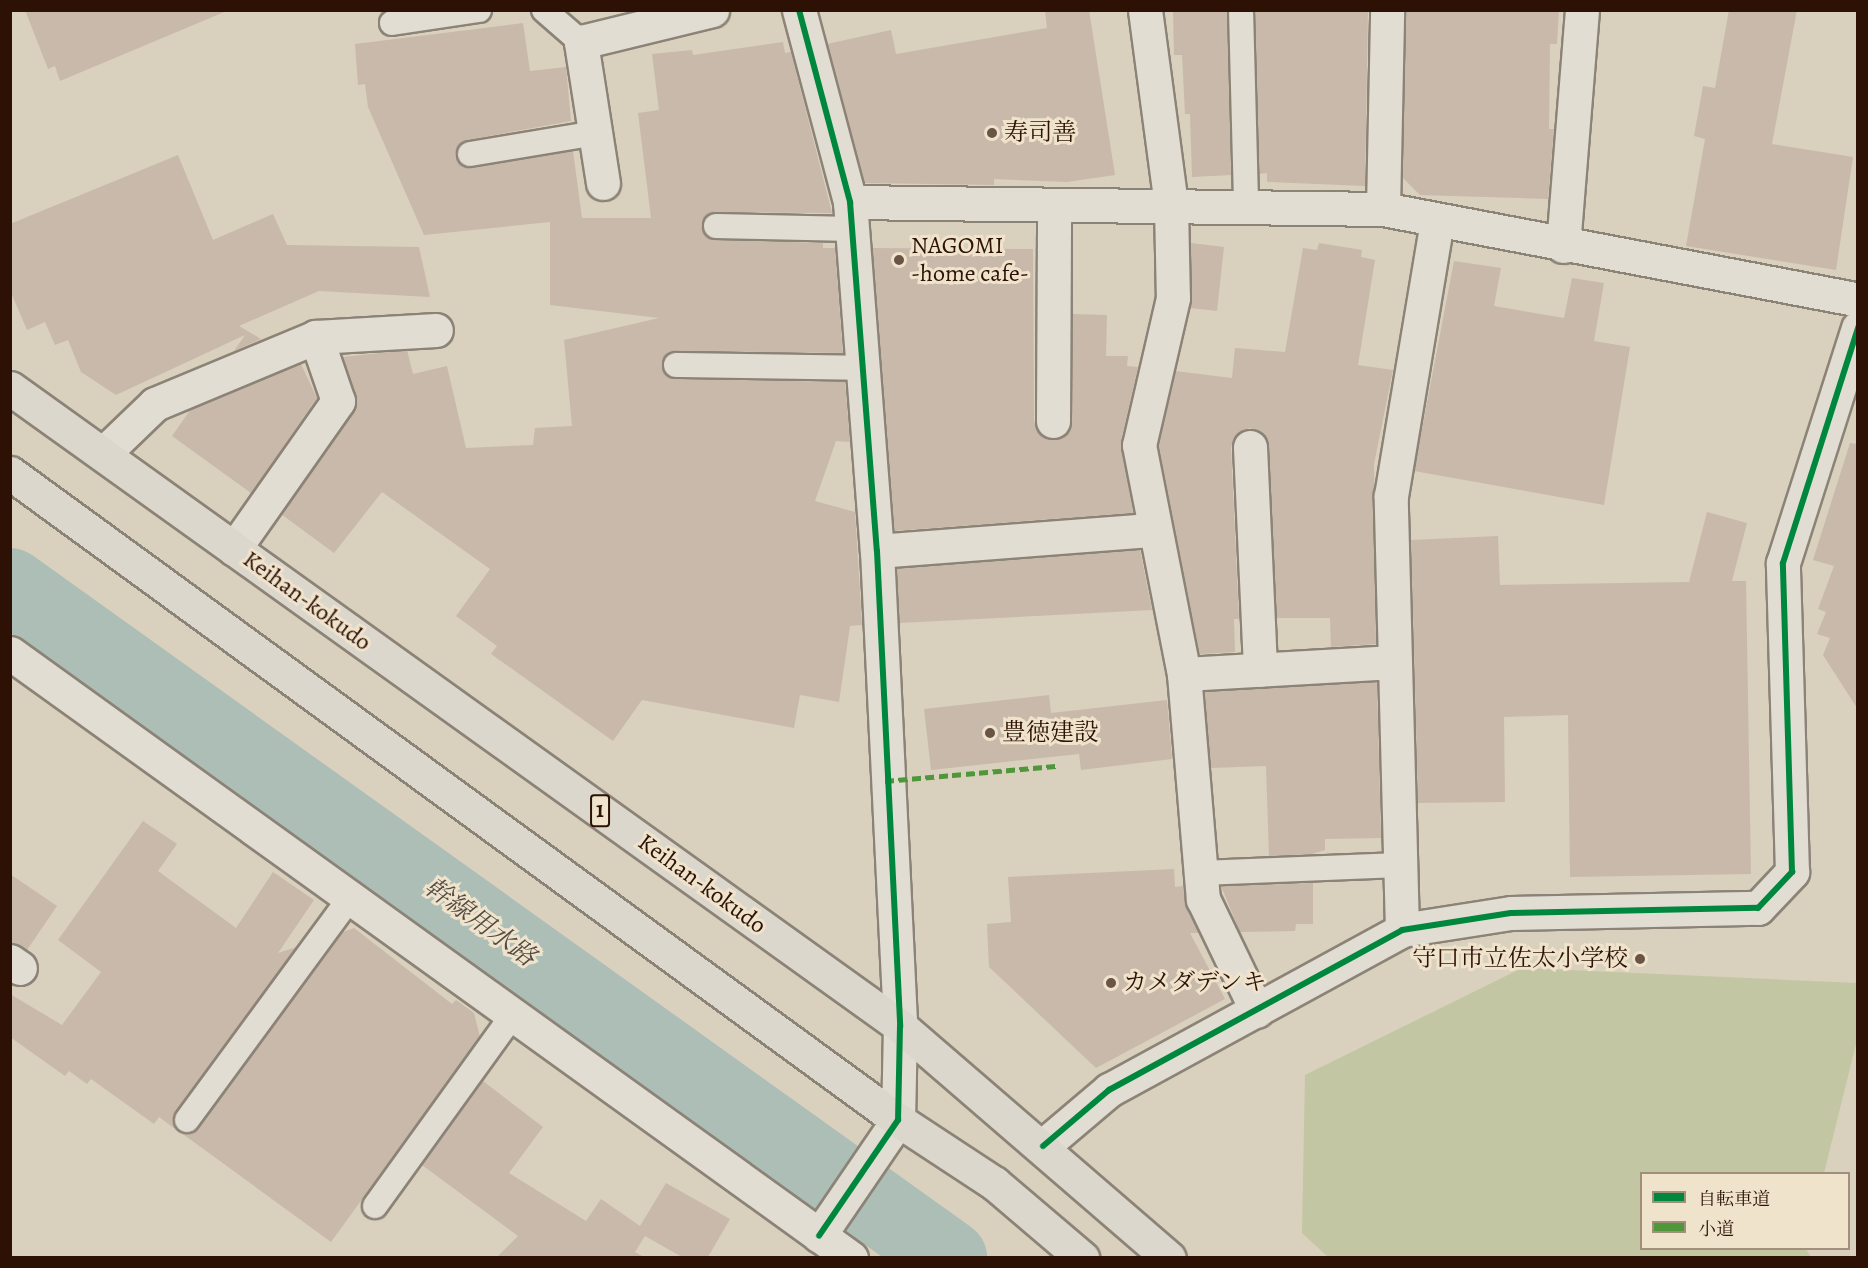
<!DOCTYPE html>
<meta charset="utf-8">
<style>
body{margin:0}
#map{position:relative;width:1868px;height:1268px;overflow:hidden;background:#d9d0bd;font-family:Alegreya,"Noto Serif JP",serif}
div>[style]{position:absolute}
.green>*{inset:0;background:#c3c6a3}
.river>*{height:76px;margin:-38px;padding:0 38px;transform-origin:38px;border-radius:38px;background:#adbeb7}
.building>*{inset:0;background:#c9b9aa}
.roads{filter:drop-shadow(2px 0 #8c8377) drop-shadow(-2px 0 #8c8377) drop-shadow(0 2px #8c8377) drop-shadow(0 -2px #8c8377)}
.lane>*{height:24px;margin:-12px;padding:0 12px;transform-origin:12px;border-radius:12px;background:#e2ddd3}
.street>*{height:33px;margin:-16.5px;padding:0 16.5px;transform-origin:16.5px;border-radius:16.5px;background:#e2ddd3}
.highway>*{height:33px;margin:-16.5px;padding:0 16.5px;transform-origin:16.5px;border-radius:16.5px;background:#dcd7cc}
.quiet>*{height:4.5px;margin-top:-2.25px;transform-origin:0;background:repeating-linear-gradient(90deg,#4f973a 0 9px,transparent 0 13.5px)}
.cycleway>*{height:6px;margin:-3px;padding:0 3px;transform-origin:3px;border-radius:3px;background:#00873e}
.dots>*{width:16px;height:16px;translate:-50% -50%;box-sizing:border-box;border:3px solid #efe3cc;border-radius:50%}
span{translate:-50% -50%;white-space:nowrap;text-align:center;line-height:1.15;-webkit-text-stroke:6px #efe3cc;paint-order:stroke}
.shield-label span{padding:2px 4px;background:#efe3cc;border:2px solid;border-radius:4px;-webkit-text-stroke-width:0}
.shield-label{font-size:22px;color:#2d1105;font-weight:700}
.poi-label{font-size:24px;color:#2d1105}
.left{translate:0 -50%;text-align:left}
.right{translate:-100% -50%;text-align:right}
.street-label{font-size:24px;color:#2d1105}
.water-label{font-size:26px;color:#534b43;font-style:italic}
.frame{position:absolute;inset:0;border:12px solid #2d1105;pointer-events:none}
.legend{position:absolute;left:1640px;top:1172px;width:210px;height:78px;box-sizing:border-box;background:#efe3cc;border:2px solid #a18f7c;margin:0;padding:8px 10px;list-style:none;font-size:18px;color:#2d1105}
.legend li{display:flex;align-items:center;gap:12px;height:30px}
.legend b{width:30px;border:2px solid #a18f7c}
</style>
<div id="map">
<div class="green">
<i style="clip-path:polygon(1522px 968px,1857px 983px,1857px 1040px,1824px 1173px,1642px 1174px,1642px 1248px,1806px 1249px,1811px 1257px,1328px 1257px,1302px 1233px,1305px 1075px)"></i>
</div>
<div class="river">
<i style="left:10px;top:586px;width:1155px;rotate:35.59deg"></i>
</div>
<div class="building">
<i style="clip-path:polygon(25px 10px,229px 10px,60px 81px,55px 66px,48px 69px)"></i>
<i style="clip-path:polygon(1045px 10px,1089px 10px,1115px 175px,1067px 182px,994px 179px,994px 185px,864px 183px,827px 44px,891px 30px,896px 54px,1047px 28px)"></i>
<i style="clip-path:polygon(1173px 10px,1227px 10px,1231px 175px,1192px 177px,1190px 114px,1185px 114px,1182px 55px,1174px 55px)"></i>
<i style="clip-path:polygon(1255px 10px,1368px 10px,1365px 186px,1267px 182px,1267px 173px,1259px 174px)"></i>
<i style="clip-path:polygon(1406px 10px,1559px 10px,1557px 44px,1550px 44px,1549px 129px,1554px 129px,1548px 199px,1420px 195px,1402px 177px)"></i>
<i style="clip-path:polygon(1729px 10px,1797px 10px,1772px 144px,1853px 157px,1836px 270px,1686px 246px,1705px 139px,1694px 136px,1703px 86px,1715px 88px)"></i>
<i style="clip-path:polygon(523px 23px,530px 71px,566px 67px,571px 121px,467px 140px,456px 157px,472px 168px,573px 151px,582px 218px,651px 218px,638px 113px,659px 110px,652px 54px,692px 50px,693px 55px,783px 42px,785px 53px,791px 52px,832px 213px,716px 212px,702px 226px,715px 240px,823px 243px,823px 248px,835px 248px,843px 353px,676px 351px,662px 365px,676px 379px,845px 382px,850px 442px,836px 441px,815px 501px,855px 512px,862px 625px,850px 626px,839px 702px,800px 695px,794px 728px,642px 700px,613px 741px,491px 654px,497px 646px,456px 616px,490px 569px,382px 492px,334px 553px,281px 514px,356px 404px,343px 357px,407px 350px,413px 374px,447px 366px,466px 448px,533px 445px,535px 428px,572px 426px,564px 340px,659px 318px,550px 305px,550px 222px,424px 235px,368px 107px,365px 84px,358px 85px,355px 44px)"></i>
<i style="clip-path:polygon(178px 155px,213px 240px,273px 214px,287px 245px,419px 247px,430px 297px,319px 291px,239px 326px,261px 339px,234px 351px,245px 335px,116px 395px,81px 372px,68px 340px,55px 345px,45px 322px,27px 330px,10px 290px,10px 224px)"></i>
<i style="clip-path:polygon(1191px 243px,1224px 247px,1217px 311px,1190px 308px)"></i>
<i style="clip-path:polygon(1319px 243px,1362px 250px,1361px 257px,1375px 260px,1358px 365px,1393px 370px,1374px 464px,1376px 644px,1331px 647px,1330px 618px,1276px 618px,1269px 446px,1259px 431px,1249px 428px,1234px 438px,1231px 448px,1239px 619px,1234px 619px,1235px 652px,1199px 654px,1158px 445px,1175px 371px,1232px 378px,1235px 348px,1285px 352px,1303px 248px,1317px 250px)"></i>
<i style="clip-path:polygon(872px 248px,1033px 249px,1034px 421px,1044px 437px,1062px 438px,1072px 422px,1072px 314px,1107px 315px,1106px 356px,1128px 356px,1127px 366px,1138px 367px,1121px 441px,1133px 513px,894px 531px)"></i>
<i style="clip-path:polygon(1454px 261px,1501px 268px,1494px 306px,1564px 318px,1572px 278px,1604px 283px,1594px 341px,1630px 347px,1604px 505px,1414px 471px)"></i>
<i style="clip-path:polygon(301px 364px,317px 398px,251px 493px,172px 436px,191px 409px)"></i>
<i style="clip-path:polygon(1850px 443px,1857px 444px,1857px 708px,1823px 655px,1830px 638px,1817px 634px,1826px 612px,1818px 609px,1834px 566px,1813px 560px)"></i>
<i style="clip-path:polygon(1707px 512px,1747px 523px,1732px 581px,1746px 581px,1751px 874px,1570px 877px,1568px 715px,1504px 717px,1505px 802px,1418px 803px,1411px 540px,1498px 536px,1500px 585px,1689px 582px)"></i>
<i style="clip-path:polygon(1140px 550px,1152px 610px,899px 623px,897px 568px)"></i>
<i style="clip-path:polygon(1377px 682px,1381px 838px,1325px 839px,1325px 850px,1312px 854px,1269px 856px,1266px 766px,1211px 768px,1204px 692px)"></i>
<i style="clip-path:polygon(1049px 695px,1051px 713px,1167px 700px,1172px 759px,1081px 770px,1079px 754px,931px 770px,924px 709px)"></i>
<i style="clip-path:polygon(143px 821px,177px 844px,158px 871px,236px 928px,273px 872px,314px 900px,278px 953px,297px 947px,176px 1112px,178px 1131px,159px 1117px,154px 1124px,91px 1079px,87px 1084px,69px 1071px,65px 1076px,10px 1037px,10px 994px,62px 1025px,101px 972px,58px 940px)"></i>
<i style="clip-path:polygon(1174px 869px,1175px 887px,1183px 886px,1199px 933px,1190px 933px,1225px 999px,1096px 1068px,989px 967px,987px 924px,1011px 922px,1008px 877px)"></i>
<i style="clip-path:polygon(10px 874px,57px 906px,27px 950px,10px 942px)"></i>
<i style="clip-path:polygon(1313px 883px,1313px 924px,1296px 924px,1295px 931px,1240px 932px,1221px 886px)"></i>
<i style="clip-path:polygon(354px 928px,452px 1004px,456px 1000px,474px 1013px,480px 1037px,331px 1242px,180px 1132px,198px 1128px,343px 932px)"></i>
<i style="clip-path:polygon(483px 1081px,543px 1127px,509px 1173px,586px 1221px,601px 1199px,640px 1226px,666px 1183px,730px 1219px,708px 1257px,682px 1257px,645px 1236px,635px 1252px,644px 1257px,497px 1257px,518px 1236px,422px 1165px)"></i>
</div>
<div class="roads">
<div class="lane">
<i style="left:544px;top:10px;width:49px;rotate:40.9deg"></i>
<i style="left:1241px;top:10px;width:197px;rotate:88.5deg"></i>
<i style="left:392px;top:23px;width:88px;rotate:-8.5deg"></i>
<i style="left:470px;top:154px;width:127px;rotate:-9.5deg"></i>
<i style="left:716px;top:226px;width:136px;rotate:1.3deg"></i>
<i style="left:676px;top:365px;width:186px;rotate:0.9deg"></i>
<i style="left:1201px;top:873px;width:199px;rotate:-2.3deg"></i>
<i style="left:187px;top:1120px;width:275px;rotate:-53.7deg"></i>
<i style="left:375px;top:1206px;width:236px;rotate:-54.2deg"></i>
</div>
<div class="street">
<i style="left:799px;top:10px;width:199px;rotate:75.1deg"></i>
<i style="left:850px;top:202px;width:350px;rotate:85.6deg"></i>
<i style="left:877px;top:551px;width:476px;rotate:87.2deg"></i>
<i style="left:900px;top:1026px;width:94px;rotate:91.2deg"></i>
<i style="left:898px;top:1120px;width:140px;rotate:124.3deg"></i>
<i style="left:1145px;top:10px;width:198px;rotate:82.4deg"></i>
<i style="left:1171px;top:206px;width:92px;rotate:88.8deg"></i>
<i style="left:1173px;top:298px;width:151px;rotate:103deg"></i>
<i style="left:1139px;top:445px;width:233px;rotate:78.9deg"></i>
<i style="left:1184px;top:674px;width:226px;rotate:85.2deg"></i>
<i style="left:1203px;top:899px;width:124px;rotate:64.3deg"></i>
<i style="left:603px;top:183px;width:143px;rotate:-98.9deg"></i>
<i style="left:581px;top:42px;width:135px;rotate:-13.7deg"></i>
<i style="left:850px;top:202px;width:533px;rotate:0.75deg"></i>
<i style="left:1383px;top:209px;width:484px;rotate:10.8deg"></i>
<i style="left:1383px;top:209px;width:199px;rotate:-88.8deg"></i>
<i style="left:1563px;top:246px;width:237px;rotate:-85.4deg"></i>
<i style="left:1053px;top:421px;width:216px;rotate:-89.7deg"></i>
<i style="left:1250px;top:447px;width:223px;rotate:87.4deg"></i>
<i style="left:103px;top:454px;width:72px;rotate:-43.9deg"></i>
<i style="left:155px;top:404px;width:174px;rotate:-22.6deg"></i>
<i style="left:316px;top:337px;width:120px;rotate:-3.3deg"></i>
<i style="left:234px;top:549px;width:181px;rotate:-54.9deg"></i>
<i style="left:338px;top:401px;width:68px;rotate:-109deg"></i>
<i style="left:877px;top:551px;width:277px;rotate:-4.4deg"></i>
<i style="left:10px;top:653px;width:1036px;rotate:35.73deg"></i>
<i style="left:1184px;top:674px;width:211px;rotate:-3.3deg"></i>
<i style="left:1402px;top:930px;width:434px;rotate:-91.5deg"></i>
<i style="left:1391px;top:496px;width:280px;rotate:-80.5deg"></i>
<i style="left:10px;top:961px;width:12px;rotate:35deg"></i>
<i style="left:1043px;top:1146px;width:87px;rotate:-40.3deg"></i>
<i style="left:1109px;top:1090px;width:334px;rotate:-28.6deg"></i>
<i style="left:1402px;top:930px;width:110px;rotate:-8.9deg"></i>
<i style="left:1511px;top:913px;width:247px;rotate:-1.2deg"></i>
<i style="left:1758px;top:908px;width:50px;rotate:-46.6deg"></i>
<i style="left:1792px;top:872px;width:309px;rotate:-91.7deg"></i>
<i style="left:1783px;top:563px;width:247px;rotate:-72.3deg"></i>
</div>
<div class="highway">
<i style="left:10px;top:388px;width:1095px;rotate:35.63deg"></i>
<i style="left:900px;top:1026px;width:355px;rotate:40.8deg"></i>
<i style="left:10px;top:473px;width:1099px;rotate:36.08deg"></i>
<i style="left:898px;top:1120px;width:115px;rotate:33.3deg"></i>
<i style="left:994px;top:1183px;width:116px;rotate:40.4deg"></i>
</div>
</div>
<div class="quiet">
<i style="left:885px;top:781px;width:174px;rotate:-5deg"></i>
</div>
<div class="cycleway">
<i style="left:799px;top:10px;width:199px;rotate:75.1deg"></i>
<i style="left:850px;top:202px;width:350px;rotate:85.6deg"></i>
<i style="left:877px;top:551px;width:476px;rotate:87.2deg"></i>
<i style="left:900px;top:1026px;width:94px;rotate:91.2deg"></i>
<i style="left:898px;top:1120px;width:140px;rotate:124.3deg"></i>
<i style="left:1043px;top:1146px;width:87px;rotate:-40.3deg"></i>
<i style="left:1109px;top:1090px;width:334px;rotate:-28.6deg"></i>
<i style="left:1402px;top:930px;width:110px;rotate:-8.9deg"></i>
<i style="left:1511px;top:913px;width:247px;rotate:-1.2deg"></i>
<i style="left:1758px;top:908px;width:50px;rotate:-46.6deg"></i>
<i style="left:1792px;top:872px;width:309px;rotate:-91.7deg"></i>
<i style="left:1783px;top:563px;width:247px;rotate:-72.3deg"></i>
</div>
<div class="dots">
<i style="left:992px;top:133px;background:#695445"></i>
<i style="left:899px;top:260px;background:#695445"></i>
<i style="left:990px;top:733px;background:#695445"></i>
<i style="left:1640px;top:959px;background:#695445"></i>
<i style="left:1111px;top:983px;background:#695445"></i>
</div>
<div class="shield-label">
<span style="left:600px;top:811px">1</span>
</div>
<div class="poi-label">
<span class="left" style="left:1004px;top:133px">寿司善</span>
<span class="left" style="left:911px;top:260px">NAGOMI<br>-home cafe-</span>
<span class="left" style="left:1002px;top:733px">豊徳建設</span>
<span class="right" style="left:1628px;top:959px">守口市立佐太小学校</span>
<span class="left" style="left:1123px;top:983px">カメダデンキ</span>
</div>
<div class="street-label">
<span style="left:307px;top:601px;rotate:36deg">Keihan-kokudo</span>
<span style="left:702px;top:884px;rotate:36deg">Keihan-kokudo</span>
</div>
<div class="water-label">
<span style="left:480px;top:922px;rotate:36deg">幹線用水路</span>
</div>
<div class="frame"></div>
<ul class="legend">
<li><b style="height:8px;background:#00873e"></b>自転車道</li>
<li><b style="height:8px;background:#4f973a"></b>小道</li>
</ul>
</div>
